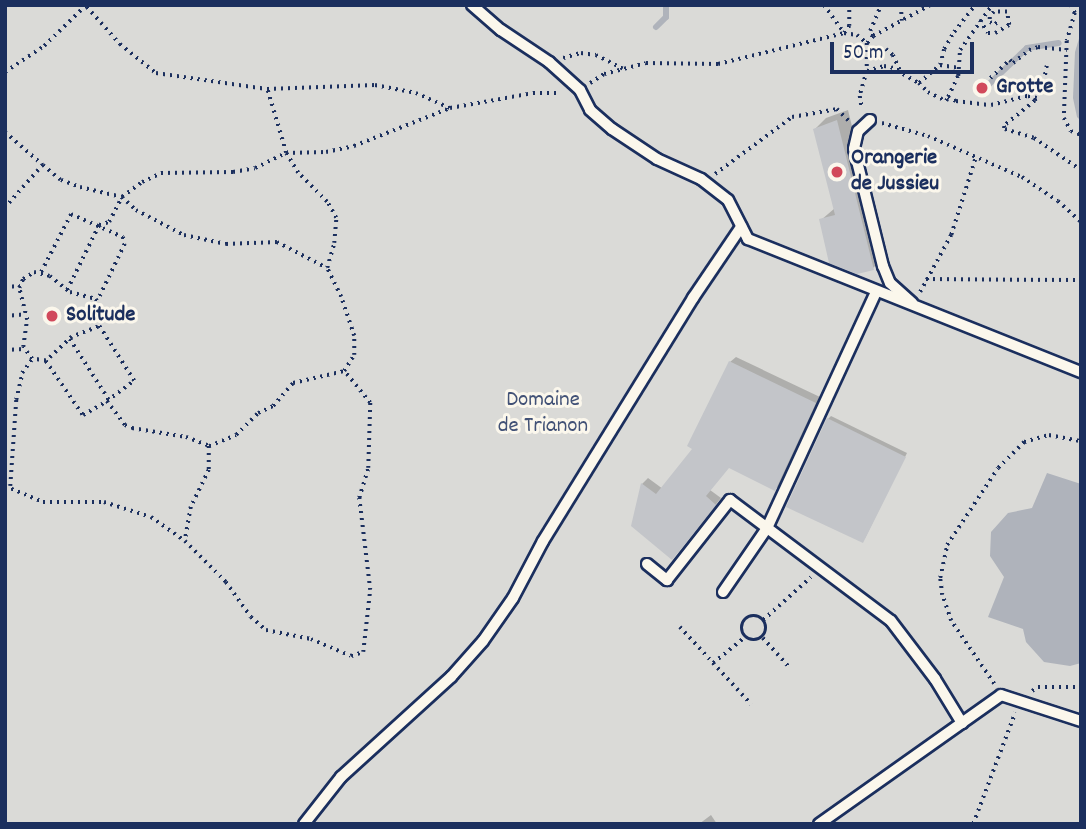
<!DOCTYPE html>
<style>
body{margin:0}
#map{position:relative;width:1086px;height:829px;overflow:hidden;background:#fbf7ec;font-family:Dekko,sans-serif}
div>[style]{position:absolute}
.green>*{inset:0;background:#dadad7}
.water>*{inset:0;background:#afb3bb}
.shadow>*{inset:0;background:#0003}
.stream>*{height:6px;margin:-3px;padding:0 3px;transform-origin:3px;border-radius:3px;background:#afb3bb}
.building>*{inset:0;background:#c3c5c9}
.path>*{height:3.5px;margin-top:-1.75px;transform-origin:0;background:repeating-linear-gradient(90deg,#1b2f5e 0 2px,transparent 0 7px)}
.path>.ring{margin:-1.75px;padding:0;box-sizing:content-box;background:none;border:3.5px solid #1b2f5e;border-radius:50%}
.roads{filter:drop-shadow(2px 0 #1b2f5e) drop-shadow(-2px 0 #1b2f5e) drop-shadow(0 2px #1b2f5e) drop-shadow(0 -2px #1b2f5e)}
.service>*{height:10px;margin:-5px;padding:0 5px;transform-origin:5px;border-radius:5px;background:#fbf7ec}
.dots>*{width:19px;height:19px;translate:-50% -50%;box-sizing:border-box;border:4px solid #fbf7ec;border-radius:50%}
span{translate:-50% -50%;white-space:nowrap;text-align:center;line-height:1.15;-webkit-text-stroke:6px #fbf7ec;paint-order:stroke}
.poi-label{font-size:23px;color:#1b2f5e;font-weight:700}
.left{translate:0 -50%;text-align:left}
.park-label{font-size:23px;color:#415176}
.frame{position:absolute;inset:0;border:7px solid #1b2f5e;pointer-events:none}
.scale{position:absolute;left:830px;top:42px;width:144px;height:32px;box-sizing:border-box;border:4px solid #1b2f5e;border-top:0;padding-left:9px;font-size:21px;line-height:24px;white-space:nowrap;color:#1b2f5e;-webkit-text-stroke:5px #fbf7ec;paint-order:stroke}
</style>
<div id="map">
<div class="green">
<i style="clip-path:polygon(5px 5px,1081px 5px,1081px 824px,5px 824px)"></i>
</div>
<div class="water">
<i style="clip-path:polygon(1081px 32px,1081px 121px,1077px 117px,1073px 98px,1075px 52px)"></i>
<i style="clip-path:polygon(1047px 473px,1081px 484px,1081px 663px,1070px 666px,1044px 662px,1026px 642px,1023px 629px,988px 617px,1004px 577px,990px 556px,991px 532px,1008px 513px,1032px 508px)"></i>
</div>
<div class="shadow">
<i style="clip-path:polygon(848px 110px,884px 257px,873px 268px,821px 220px,835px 208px,815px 129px,826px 118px)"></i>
<i style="clip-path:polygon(736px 357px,820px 397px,781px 484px,775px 489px,729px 466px,710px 490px,721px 498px,678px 552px,633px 525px,642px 484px,648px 478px,663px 489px,695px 449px,730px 362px)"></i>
<i style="clip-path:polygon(831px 416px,907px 453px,865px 538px,828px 419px)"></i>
<i style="clip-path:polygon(711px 815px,717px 824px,699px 824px)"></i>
</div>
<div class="stream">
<i style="left:656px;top:27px;width:14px;rotate:-45deg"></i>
<i style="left:666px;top:17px;width:12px;rotate:-90deg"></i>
<i style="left:987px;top:86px;width:55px;rotate:-43.5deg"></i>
<i style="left:1027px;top:48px;width:32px;rotate:-9deg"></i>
</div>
<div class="building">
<i style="clip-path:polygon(837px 120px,874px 270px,857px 274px,829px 263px,819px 219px,835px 215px,813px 129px)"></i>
<i style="clip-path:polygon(729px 361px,816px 403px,775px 491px,729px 468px,706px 496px,716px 505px,672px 560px,631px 526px,641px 483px,656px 494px,692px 449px,687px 446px)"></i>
<i style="clip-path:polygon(827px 418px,906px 457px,863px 543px,786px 507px)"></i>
</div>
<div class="path">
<i style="left:824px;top:5px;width:34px;rotate:54deg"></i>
<i style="left:901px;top:5px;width:16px;rotate:86deg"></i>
<i style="left:1015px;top:5px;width:7px"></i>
<i style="left:1071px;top:5px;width:9px;rotate:63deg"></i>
<i style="left:1075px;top:13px;width:29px;rotate:106deg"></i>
<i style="left:1067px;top:41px;width:77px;rotate:92.2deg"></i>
<i style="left:1064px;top:118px;width:15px;rotate:62deg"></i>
<i style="left:1071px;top:131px;width:11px;rotate:22deg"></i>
<i style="left:87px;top:7px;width:50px;rotate:48.3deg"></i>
<i style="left:120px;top:44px;width:46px;rotate:38.9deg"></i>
<i style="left:156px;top:73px;width:112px;rotate:8.2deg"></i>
<i style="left:267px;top:89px;width:108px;rotate:-2.1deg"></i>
<i style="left:375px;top:85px;width:42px;rotate:11deg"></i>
<i style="left:416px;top:93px;width:37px;rotate:24deg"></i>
<i style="left:980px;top:20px;width:15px;rotate:58deg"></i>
<i style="left:988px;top:33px;width:7px"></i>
<i style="left:995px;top:33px;width:16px;rotate:-30deg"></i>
<i style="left:1009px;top:25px;width:13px;rotate:-99deg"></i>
<i style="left:1007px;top:12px;width:13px;rotate:180deg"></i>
<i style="left:994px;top:12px;width:6px;rotate:129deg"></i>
<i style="left:990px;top:17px;width:5px;rotate:90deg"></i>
<i style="left:990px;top:22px;width:5px;rotate:22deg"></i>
<i style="left:995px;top:24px;width:6px;rotate:-39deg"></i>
<i style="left:844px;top:33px;width:9px;rotate:-54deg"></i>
<i style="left:849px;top:26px;width:21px;rotate:-90deg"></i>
<i style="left:873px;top:36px;width:6px;rotate:-121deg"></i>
<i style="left:870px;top:31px;width:28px;rotate:-67deg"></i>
<i style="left:867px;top:43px;width:9px;rotate:-49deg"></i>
<i style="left:873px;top:36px;width:65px;rotate:-28.5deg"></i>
<i style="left:886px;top:49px;width:9px;rotate:41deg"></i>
<i style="left:893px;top:55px;width:19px;rotate:65deg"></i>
<i style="left:563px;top:58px;width:19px;rotate:-16deg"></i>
<i style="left:581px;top:53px;width:15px;rotate:8deg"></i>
<i style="left:596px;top:55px;width:30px;rotate:27deg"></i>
<i style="left:940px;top:65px;width:18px;rotate:9deg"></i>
<i style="left:1047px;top:66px;width:21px;rotate:101deg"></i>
<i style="left:1043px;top:87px;width:16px;rotate:120deg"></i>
<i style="left:1035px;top:101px;width:40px;rotate:141deg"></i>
<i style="left:1004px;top:126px;width:3px;rotate:72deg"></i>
<i style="left:1005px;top:129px;width:30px;rotate:17deg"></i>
<i style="left:1034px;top:138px;width:57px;rotate:34.2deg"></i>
<i style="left:867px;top:71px;width:18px;rotate:-16deg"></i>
<i style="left:884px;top:66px;width:7px;rotate:8deg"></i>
<i style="left:891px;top:67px;width:32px;rotate:30deg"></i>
<i style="left:919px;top:83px;width:28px;rotate:-41deg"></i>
<i style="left:940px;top:65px;width:16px;rotate:-76deg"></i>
<i style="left:944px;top:49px;width:20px;rotate:-60deg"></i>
<i style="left:954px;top:32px;width:34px;rotate:-52deg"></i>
<i style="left:5px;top:72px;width:47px;rotate:-33.7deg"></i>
<i style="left:44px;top:46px;width:59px;rotate:-44.3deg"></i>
<i style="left:590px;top:83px;width:17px;rotate:-33deg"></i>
<i style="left:604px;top:74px;width:43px;rotate:-14.7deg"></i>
<i style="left:646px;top:63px;width:72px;rotate:0.8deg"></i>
<i style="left:718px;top:64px;width:130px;rotate:-13.8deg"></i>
<i style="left:844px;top:33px;width:13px;rotate:9deg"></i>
<i style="left:857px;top:35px;width:13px;rotate:39deg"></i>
<i style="left:867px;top:43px;width:28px;rotate:90deg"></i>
<i style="left:867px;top:71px;width:26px;rotate:106deg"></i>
<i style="left:860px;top:96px;width:13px;rotate:81deg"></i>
<i style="left:919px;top:83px;width:13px;rotate:45deg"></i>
<i style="left:928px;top:92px;width:20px;rotate:27deg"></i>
<i style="left:946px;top:101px;width:4px;rotate:-63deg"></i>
<i style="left:948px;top:97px;width:9px;rotate:27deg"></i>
<i style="left:956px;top:101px;width:35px;rotate:7deg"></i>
<i style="left:991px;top:105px;width:38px;rotate:-14deg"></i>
<i style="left:1028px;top:96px;width:9px;rotate:13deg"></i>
<i style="left:985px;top:83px;width:34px;rotate:-43deg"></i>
<i style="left:1010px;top:60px;width:4px;rotate:45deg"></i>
<i style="left:1013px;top:63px;width:21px;rotate:-39deg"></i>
<i style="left:1029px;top:50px;width:9px;rotate:-18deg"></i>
<i style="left:1038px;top:47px;width:29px;rotate:6deg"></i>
<i style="left:948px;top:97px;width:23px;rotate:-65deg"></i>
<i style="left:958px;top:76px;width:26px;rotate:-86deg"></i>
<i style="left:960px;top:50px;width:55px;rotate:-54.6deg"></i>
<i style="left:882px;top:123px;width:48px;rotate:15.8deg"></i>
<i style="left:928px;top:136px;width:103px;rotate:23.6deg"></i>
<i style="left:1022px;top:177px;width:43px;rotate:33.7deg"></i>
<i style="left:1058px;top:201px;width:31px;rotate:42deg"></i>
<i style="left:5px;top:132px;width:50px;rotate:41deg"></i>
<i style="left:43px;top:165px;width:57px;rotate:131.5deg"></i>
<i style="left:43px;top:165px;width:23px;rotate:40deg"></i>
<i style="left:61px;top:180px;width:20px;rotate:20deg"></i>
<i style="left:80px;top:187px;width:43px;rotate:13.4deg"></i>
<i style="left:122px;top:197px;width:19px;rotate:43deg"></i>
<i style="left:136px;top:210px;width:54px;rotate:27.5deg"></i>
<i style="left:184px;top:235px;width:43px;rotate:12.1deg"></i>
<i style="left:226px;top:244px;width:51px;rotate:-2.2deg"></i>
<i style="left:277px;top:242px;width:56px;rotate:27.5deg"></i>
<i style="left:715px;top:174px;width:96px;rotate:-36.5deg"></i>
<i style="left:792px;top:117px;width:46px;rotate:-10.1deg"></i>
<i style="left:837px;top:109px;width:18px;rotate:45deg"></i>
<i style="left:34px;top:272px;width:16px;rotate:14deg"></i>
<i style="left:50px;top:276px;width:26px;rotate:39deg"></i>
<i style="left:70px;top:292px;width:27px;rotate:15deg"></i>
<i style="left:96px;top:299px;width:16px;rotate:63deg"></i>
<i style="left:103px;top:313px;width:15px;rotate:110deg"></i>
<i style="left:98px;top:327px;width:28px;rotate:159deg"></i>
<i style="left:72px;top:337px;width:35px;rotate:137deg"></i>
<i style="left:46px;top:361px;width:14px;rotate:-172deg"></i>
<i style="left:32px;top:359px;width:15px;rotate:-127deg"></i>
<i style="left:23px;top:347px;width:27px;rotate:-82deg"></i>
<i style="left:27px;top:320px;width:33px;rotate:-104deg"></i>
<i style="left:19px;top:288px;width:10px;rotate:-66deg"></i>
<i style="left:23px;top:279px;width:13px;rotate:-32deg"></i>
<i style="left:41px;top:272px;width:65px;rotate:-62.7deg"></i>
<i style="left:71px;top:214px;width:57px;rotate:23.9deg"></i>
<i style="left:123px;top:237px;width:7px;rotate:74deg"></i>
<i style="left:125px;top:244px;width:62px;rotate:115.7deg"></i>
<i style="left:926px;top:279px;width:155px;rotate:0.4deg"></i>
<i style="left:5px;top:287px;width:15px;rotate:-4deg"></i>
<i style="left:67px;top:290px;width:72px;rotate:-63.8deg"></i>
<i style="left:99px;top:225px;width:10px;rotate:-17deg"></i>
<i style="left:109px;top:222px;width:28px;rotate:-63deg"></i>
<i style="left:122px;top:197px;width:25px;rotate:-37deg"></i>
<i style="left:142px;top:182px;width:21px;rotate:-25deg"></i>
<i style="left:161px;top:173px;width:72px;rotate:-0.8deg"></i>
<i style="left:233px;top:172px;width:22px;rotate:-10deg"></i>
<i style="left:255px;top:168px;width:34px;rotate:-26deg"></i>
<i style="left:286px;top:153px;width:40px;rotate:-1.4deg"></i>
<i style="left:326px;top:152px;width:29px;rotate:-12deg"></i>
<i style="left:354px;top:146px;width:103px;rotate:-21.6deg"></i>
<i style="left:450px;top:108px;width:84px;rotate:-10.2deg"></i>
<i style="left:533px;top:93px;width:28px"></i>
<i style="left:920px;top:292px;width:65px;rotate:-61.5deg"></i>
<i style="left:951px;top:235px;width:83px;rotate:-72.4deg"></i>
<i style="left:5px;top:316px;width:21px;rotate:-5deg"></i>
<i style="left:70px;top:339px;width:72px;rotate:57.4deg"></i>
<i style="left:5px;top:350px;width:19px;rotate:-3deg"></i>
<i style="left:46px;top:361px;width:65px;rotate:55.6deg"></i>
<i style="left:83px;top:415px;width:28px;rotate:-30deg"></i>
<i style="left:107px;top:401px;width:34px;rotate:-37deg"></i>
<i style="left:134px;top:381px;width:65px;rotate:-122.5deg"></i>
<i style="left:107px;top:401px;width:30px;rotate:53deg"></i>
<i style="left:125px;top:425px;width:8px;rotate:23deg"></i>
<i style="left:132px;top:428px;width:55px;rotate:9.5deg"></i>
<i style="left:186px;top:437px;width:25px;rotate:21deg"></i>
<i style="left:209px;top:446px;width:24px;rotate:90deg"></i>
<i style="left:209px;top:470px;width:41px;rotate:115.9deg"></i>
<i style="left:191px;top:507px;width:35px;rotate:100deg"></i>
<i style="left:209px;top:446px;width:29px;rotate:-22deg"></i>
<i style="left:236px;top:435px;width:31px;rotate:-45deg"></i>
<i style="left:258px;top:413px;width:17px;rotate:-25deg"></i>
<i style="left:273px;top:406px;width:30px;rotate:-49deg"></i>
<i style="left:293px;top:383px;width:52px;rotate:-13.2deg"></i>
<i style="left:5px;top:486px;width:41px;rotate:22.8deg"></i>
<i style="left:43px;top:502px;width:61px"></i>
<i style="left:104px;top:502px;width:49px;rotate:17.7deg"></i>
<i style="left:151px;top:517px;width:42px;rotate:35.2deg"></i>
<i style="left:185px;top:541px;width:58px;rotate:45deg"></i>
<i style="left:226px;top:582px;width:43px;rotate:54.5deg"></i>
<i style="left:251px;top:617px;width:20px;rotate:41deg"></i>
<i style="left:266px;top:630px;width:46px;rotate:11.3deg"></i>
<i style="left:311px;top:639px;width:43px;rotate:23deg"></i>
<i style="left:351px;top:656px;width:13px;rotate:-18deg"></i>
<i style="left:363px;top:652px;width:62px;rotate:-83.6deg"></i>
<i style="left:370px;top:590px;width:93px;rotate:-96.8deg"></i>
<i style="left:359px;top:498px;width:31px;rotate:-73deg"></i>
<i style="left:368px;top:468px;width:65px;rotate:-88.2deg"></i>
<i style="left:370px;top:403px;width:41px;rotate:-129.1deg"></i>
<i style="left:344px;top:371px;width:19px;rotate:-58deg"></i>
<i style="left:354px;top:355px;width:19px;rotate:-90deg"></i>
<i style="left:354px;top:336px;width:41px;rotate:-108.4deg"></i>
<i style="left:341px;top:297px;width:32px;rotate:-116deg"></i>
<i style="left:327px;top:268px;width:26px;rotate:-74deg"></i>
<i style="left:334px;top:243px;width:25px;rotate:-85deg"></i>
<i style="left:336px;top:218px;width:18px;rotate:-119deg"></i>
<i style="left:327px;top:202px;width:41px;rotate:-135deg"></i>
<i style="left:298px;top:173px;width:23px;rotate:-121deg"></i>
<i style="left:286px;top:153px;width:67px;rotate:-106.5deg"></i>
<i style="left:10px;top:486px;width:86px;rotate:-86deg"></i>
<i style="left:16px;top:400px;width:28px;rotate:-77deg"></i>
<i style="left:22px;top:373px;width:17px;rotate:-54deg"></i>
<i class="ring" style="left:742px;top:616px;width:20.5px;height:20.5px"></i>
<i style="left:763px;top:620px;width:64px;rotate:-41.9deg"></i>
<i style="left:680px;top:627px;width:105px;rotate:47.3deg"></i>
<i style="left:763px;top:638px;width:39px;rotate:48deg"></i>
<i style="left:713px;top:663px;width:41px;rotate:-39.1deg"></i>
<i style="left:994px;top:684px;width:76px;rotate:-124.3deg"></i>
<i style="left:951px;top:621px;width:28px;rotate:-109deg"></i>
<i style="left:942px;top:595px;width:17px;rotate:-97deg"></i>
<i style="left:940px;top:578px;width:34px;rotate:-78deg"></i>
<i style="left:947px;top:545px;width:92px;rotate:-56.5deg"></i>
<i style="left:998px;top:468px;width:37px;rotate:-45deg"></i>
<i style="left:1024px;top:442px;width:26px;rotate:-16deg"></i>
<i style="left:1049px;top:435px;width:33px;rotate:11deg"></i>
<i style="left:1032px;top:691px;width:7px;rotate:-34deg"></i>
<i style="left:1038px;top:687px;width:43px"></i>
<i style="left:973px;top:824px;width:119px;rotate:-69.3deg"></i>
</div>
<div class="roads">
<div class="service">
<i style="left:472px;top:5px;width:38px;rotate:41deg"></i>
<i style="left:501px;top:30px;width:58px;rotate:33.7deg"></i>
<i style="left:549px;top:62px;width:42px;rotate:42.1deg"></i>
<i style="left:580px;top:90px;width:22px;rotate:63deg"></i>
<i style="left:590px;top:110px;width:29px;rotate:41deg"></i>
<i style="left:612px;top:129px;width:54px;rotate:33.7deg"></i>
<i style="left:657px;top:159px;width:48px;rotate:24.4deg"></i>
<i style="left:701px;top:179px;width:34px;rotate:38deg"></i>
<i style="left:728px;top:200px;width:44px;rotate:62.9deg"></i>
<i style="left:748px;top:239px;width:359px;rotate:21.8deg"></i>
<i style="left:870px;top:120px;width:16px;rotate:137deg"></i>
<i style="left:858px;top:131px;width:18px;rotate:103deg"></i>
<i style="left:854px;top:149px;width:121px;rotate:76.1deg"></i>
<i style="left:883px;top:266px;width:18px;rotate:68deg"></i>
<i style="left:890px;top:283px;width:30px;rotate:42deg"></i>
<i style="left:647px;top:564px;width:26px;rotate:39deg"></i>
<i style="left:667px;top:580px;width:102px;rotate:-51.8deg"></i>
<i style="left:730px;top:500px;width:201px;rotate:36.9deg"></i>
<i style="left:891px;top:621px;width:73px;rotate:52.8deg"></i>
<i style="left:935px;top:679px;width:52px;rotate:58.5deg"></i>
<i style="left:723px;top:592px;width:78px;rotate:-55.5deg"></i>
<i style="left:767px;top:528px;width:260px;rotate:-65.2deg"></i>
<i style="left:304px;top:824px;width:60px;rotate:-51.8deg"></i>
<i style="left:341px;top:777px;width:149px;rotate:-42.3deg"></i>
<i style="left:451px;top:677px;width:48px;rotate:-48.4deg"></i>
<i style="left:483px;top:641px;width:52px;rotate:-55.1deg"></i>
<i style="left:513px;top:598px;width:64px;rotate:-62.2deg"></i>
<i style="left:543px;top:541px;width:286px;rotate:-58.3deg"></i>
<i style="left:693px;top:298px;width:86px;rotate:-55.9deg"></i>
<i style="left:819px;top:824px;width:223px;rotate:-35.3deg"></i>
<i style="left:1001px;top:695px;width:84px;rotate:18deg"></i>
</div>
</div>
<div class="dots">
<i style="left:982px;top:88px;background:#d1495b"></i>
<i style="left:837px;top:172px;background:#d1495b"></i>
<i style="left:52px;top:316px;background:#d1495b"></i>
</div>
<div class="poi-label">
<span class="left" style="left:996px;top:88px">Grotte</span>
<span class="left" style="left:851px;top:172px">Orangerie<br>de Jussieu</span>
<span class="left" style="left:66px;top:316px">Solitude</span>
</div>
<div class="park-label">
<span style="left:543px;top:414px">Domaine<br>de Trianon</span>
</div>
<div class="frame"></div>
<div class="scale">50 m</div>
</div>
